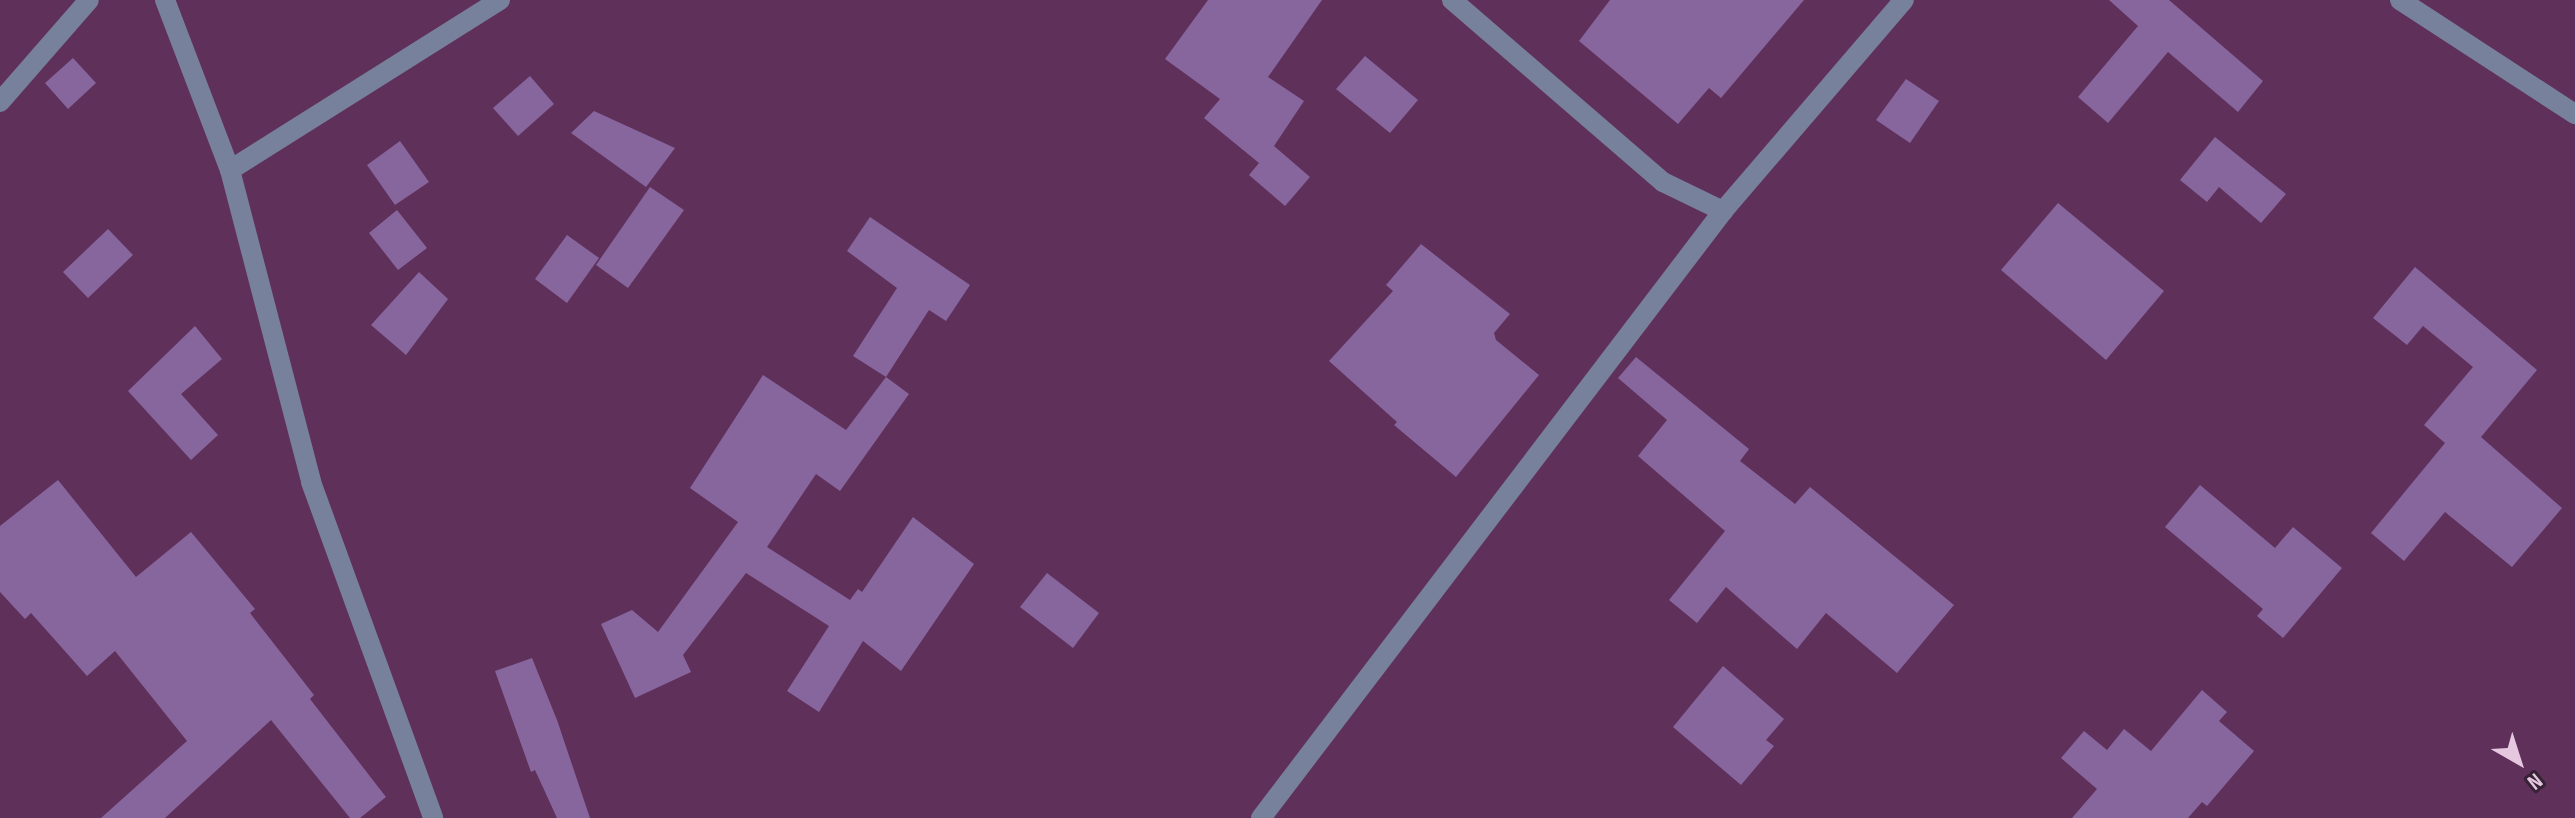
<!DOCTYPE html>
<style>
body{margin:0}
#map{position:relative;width:2575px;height:818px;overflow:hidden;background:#5f305a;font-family:"Sofia Sans Condensed",sans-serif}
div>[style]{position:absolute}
.building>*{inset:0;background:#87669e}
.minor>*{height:20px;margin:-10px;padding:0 10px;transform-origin:10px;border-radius:10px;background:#78819b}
span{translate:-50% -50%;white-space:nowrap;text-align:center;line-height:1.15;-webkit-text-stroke:6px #372235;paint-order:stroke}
.north{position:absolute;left:2479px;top:722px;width:80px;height:80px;-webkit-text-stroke:6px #372235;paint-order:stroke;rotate:141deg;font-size:22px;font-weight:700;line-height:32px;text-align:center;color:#e5c8e0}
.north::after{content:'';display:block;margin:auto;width:28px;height:36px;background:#e5c8e0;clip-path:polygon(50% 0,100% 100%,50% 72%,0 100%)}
</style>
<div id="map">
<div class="building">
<i style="clip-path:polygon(1208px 0,1322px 0,1268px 77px,1304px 101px,1274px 146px,1310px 177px,1285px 206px,1249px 175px,1259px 163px,1204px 118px,1220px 99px,1165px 59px)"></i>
<i style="clip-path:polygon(1610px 0,1804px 0,1721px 98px,1709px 88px,1678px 124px,1579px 41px)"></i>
<i style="clip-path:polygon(2109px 0,2169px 0,2263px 81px,2238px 112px,2168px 52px,2108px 123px,2078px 97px,2138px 26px)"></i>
<i style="clip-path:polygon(1365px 56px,1418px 100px,1390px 133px,1336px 89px)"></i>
<i style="clip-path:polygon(73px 58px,96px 83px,68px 109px,45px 83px)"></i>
<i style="clip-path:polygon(530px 76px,554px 104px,518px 136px,493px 108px)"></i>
<i style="clip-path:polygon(1906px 79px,1939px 101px,1910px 143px,1876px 120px)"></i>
<i style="clip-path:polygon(594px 111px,675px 148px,646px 187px,571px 133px)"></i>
<i style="clip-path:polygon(2215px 137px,2286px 194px,2261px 223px,2219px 187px,2207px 202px,2180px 180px)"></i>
<i style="clip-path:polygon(400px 141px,429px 182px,395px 205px,367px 165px)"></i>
<i style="clip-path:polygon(650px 187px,684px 210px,628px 288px,596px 265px)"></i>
<i style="clip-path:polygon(2058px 203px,2164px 291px,2106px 360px,2001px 270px)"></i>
<i style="clip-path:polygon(397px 210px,427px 248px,398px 270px,369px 233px)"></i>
<i style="clip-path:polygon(870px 217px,970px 285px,946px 321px,929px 310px,886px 377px,909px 394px,840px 491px,816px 474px,767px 547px,850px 600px,858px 589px,862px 592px,913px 517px,974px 564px,901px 671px,863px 641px,819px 712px,787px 691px,829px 626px,746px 573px,683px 655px,691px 672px,635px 698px,601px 624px,632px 610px,658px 632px,738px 522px,690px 488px,763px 375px,846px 430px,886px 377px,853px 356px,897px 288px,847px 251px)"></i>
<i style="clip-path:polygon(108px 229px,133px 255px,88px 298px,63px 272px)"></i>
<i style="clip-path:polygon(567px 235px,599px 258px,567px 303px,535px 279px)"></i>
<i style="clip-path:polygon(1421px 244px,1510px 314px,1494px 333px,1496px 340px,1539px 375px,1456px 477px,1394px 425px,1397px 422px,1329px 361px,1393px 291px,1386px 285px)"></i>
<i style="clip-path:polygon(2415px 267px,2537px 370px,2481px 437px,2562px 508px,2512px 567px,2445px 512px,2404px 561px,2371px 533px,2445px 443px,2424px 425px,2473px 367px,2423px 326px,2407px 345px,2373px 318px)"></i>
<i style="clip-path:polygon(419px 272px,448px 299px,406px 355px,371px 325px)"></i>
<i style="clip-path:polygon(195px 326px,222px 359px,181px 394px,218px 435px,191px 460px,128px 391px)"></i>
<i style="clip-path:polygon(1636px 357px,1749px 449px,1740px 461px,1795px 504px,1810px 487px,1954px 605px,1897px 673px,1826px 613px,1797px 649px,1726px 587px,1697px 623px,1669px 600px,1725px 531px,1638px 456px,1667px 420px,1618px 378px)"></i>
<i style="clip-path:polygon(58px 480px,136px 577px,191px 532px,255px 609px,250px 613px,314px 695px,310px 699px,386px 797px,360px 818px,350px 818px,271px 720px,165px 818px,101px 818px,187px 741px,115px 651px,87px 676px,31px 613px,25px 619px,0 592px,0 526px)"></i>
<i style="clip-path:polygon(2200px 485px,2275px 548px,2293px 527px,2342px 568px,2283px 638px,2257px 616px,2263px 609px,2165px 527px)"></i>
<i style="clip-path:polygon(1047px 573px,1099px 613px,1073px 648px,1020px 607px)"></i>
<i style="clip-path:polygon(532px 658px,557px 720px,590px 818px,557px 818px,535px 770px,531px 772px,510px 713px,495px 671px)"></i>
<i style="clip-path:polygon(1723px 666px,1784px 719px,1766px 740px,1774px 746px,1741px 785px,1673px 727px)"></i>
<i style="clip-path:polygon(2202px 690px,2227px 712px,2219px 721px,2254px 751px,2207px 806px,2202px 802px,2188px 818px,2072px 818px,2097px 789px,2061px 758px,2084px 731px,2107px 750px,2124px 729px,2151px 751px)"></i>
</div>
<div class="minor">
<i style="left:165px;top:0;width:182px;rotate:69.1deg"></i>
<i style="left:230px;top:170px;width:322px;rotate:75.4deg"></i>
<i style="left:311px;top:482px;width:357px;rotate:70deg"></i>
<i style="left:1452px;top:0;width:279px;rotate:40.8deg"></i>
<i style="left:1663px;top:182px;width:67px;rotate:25.8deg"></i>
<i style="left:1723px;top:211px;width:278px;rotate:-49.4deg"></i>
<i style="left:2400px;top:0;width:209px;rotate:33.1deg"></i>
<i style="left:0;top:102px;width:135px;rotate:-48.9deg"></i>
<i style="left:230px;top:170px;width:319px;rotate:-32.2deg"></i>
<i style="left:1261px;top:818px;width:763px;rotate:-52.72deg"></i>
</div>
<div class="north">N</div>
</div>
